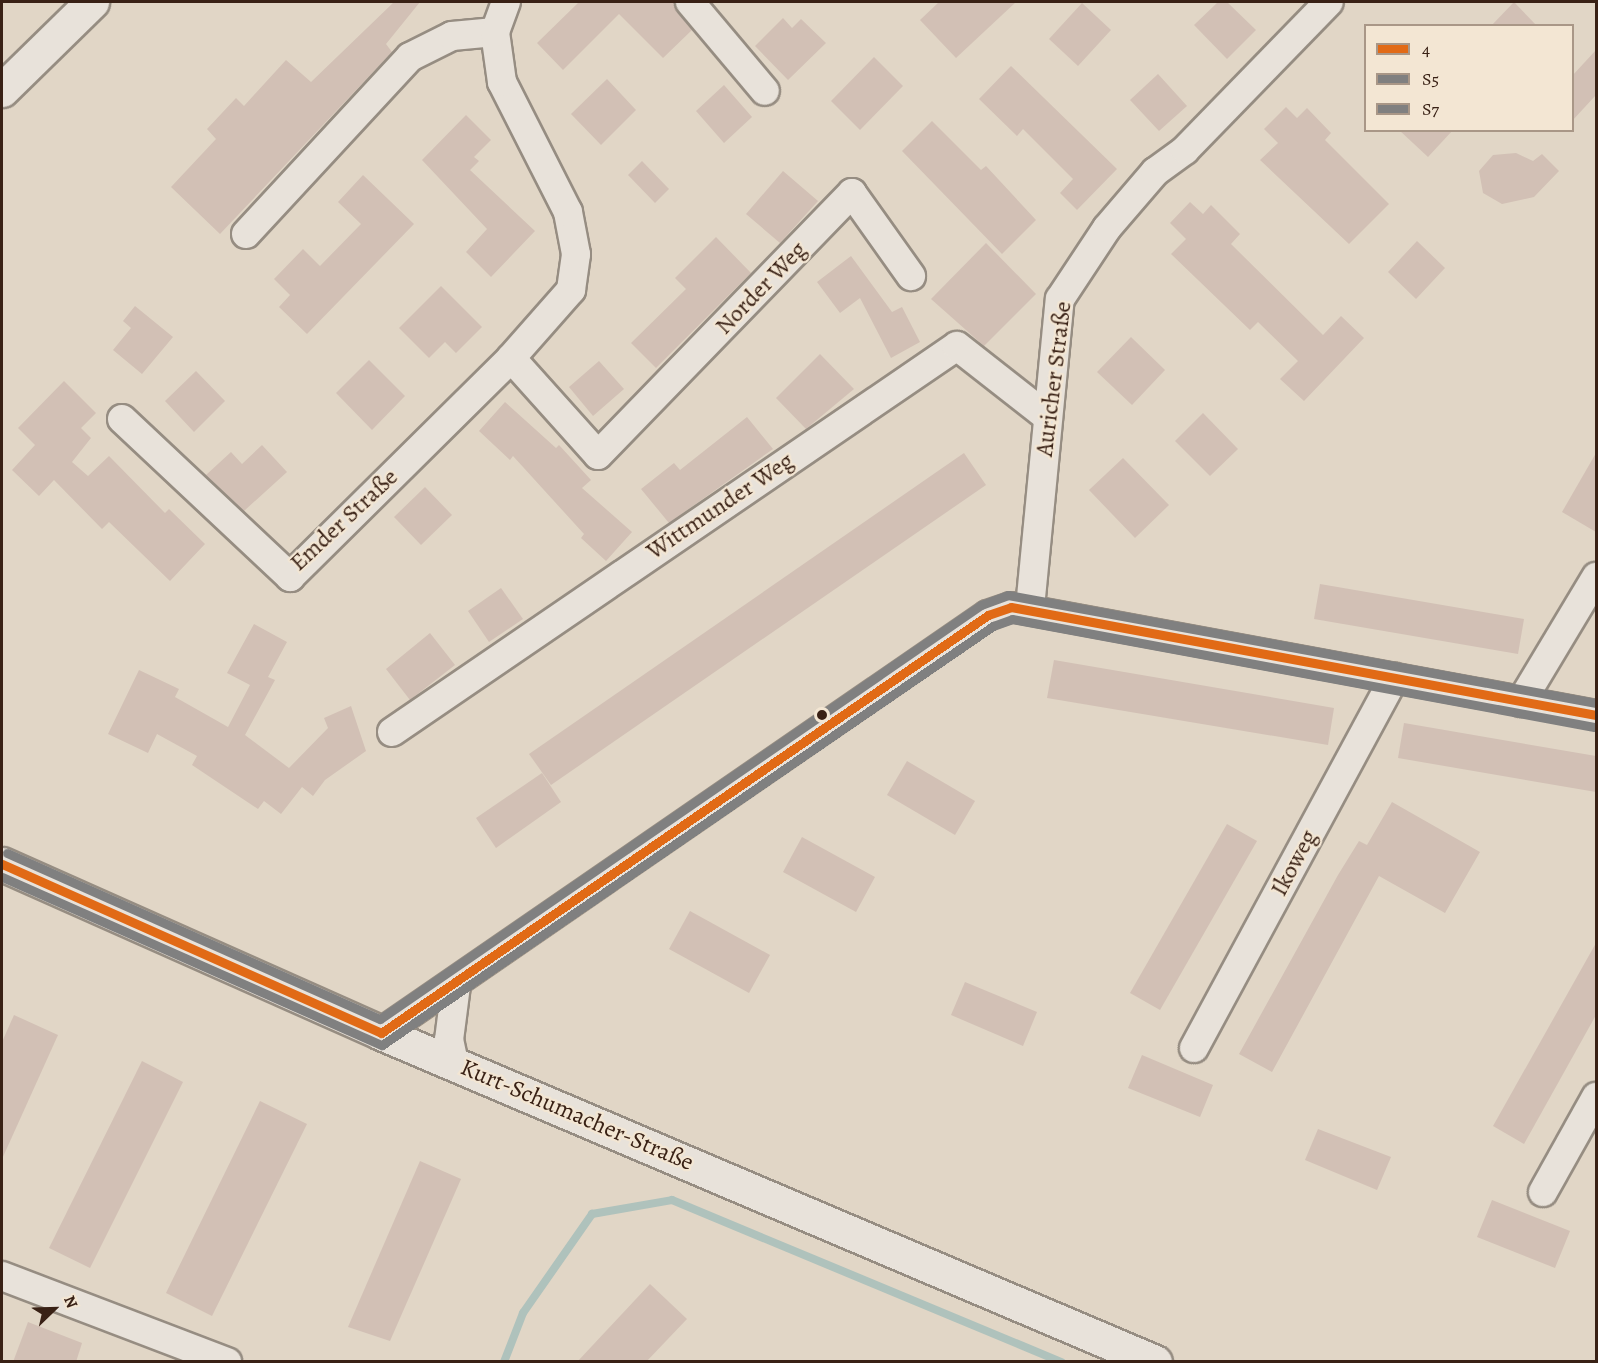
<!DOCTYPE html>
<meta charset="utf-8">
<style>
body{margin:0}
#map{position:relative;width:1598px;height:1363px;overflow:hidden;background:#e1d6c6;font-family:Alegreya,serif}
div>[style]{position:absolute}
.stream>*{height:8px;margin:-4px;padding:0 4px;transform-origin:4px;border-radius:4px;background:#afc2bc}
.building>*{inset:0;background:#d2c0b5}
.roads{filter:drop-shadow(2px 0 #968d82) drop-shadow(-2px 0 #968d82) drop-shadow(0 2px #968d82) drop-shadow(0 -2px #968d82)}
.street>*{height:28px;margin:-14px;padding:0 14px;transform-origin:14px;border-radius:14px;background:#e8e2da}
.secondary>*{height:33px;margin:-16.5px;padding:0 16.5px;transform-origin:16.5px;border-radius:16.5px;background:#e8e2da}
.bus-1>*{height:9px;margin:-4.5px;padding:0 4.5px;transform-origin:4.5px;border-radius:4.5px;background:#e16a16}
.bus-2>*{height:9px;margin:-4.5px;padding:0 4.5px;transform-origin:4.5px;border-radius:4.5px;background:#808080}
.bus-3>*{height:9px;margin:-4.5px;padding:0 4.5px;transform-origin:4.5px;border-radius:4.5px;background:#808080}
.dots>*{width:16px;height:16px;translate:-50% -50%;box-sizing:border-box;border:3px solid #f3e6d3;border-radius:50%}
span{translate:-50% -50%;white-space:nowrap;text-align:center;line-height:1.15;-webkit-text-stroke:4.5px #f3e6d3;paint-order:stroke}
.street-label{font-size:24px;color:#392115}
.frame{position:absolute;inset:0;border:3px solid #392115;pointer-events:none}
.legend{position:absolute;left:1364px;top:24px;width:210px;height:108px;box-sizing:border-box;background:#f3e6d3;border:2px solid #a99787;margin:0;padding:8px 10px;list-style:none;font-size:18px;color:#392115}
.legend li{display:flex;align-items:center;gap:12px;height:30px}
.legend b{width:30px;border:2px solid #a99787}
.north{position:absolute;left:24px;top:1279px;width:60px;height:60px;-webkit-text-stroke:4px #f3e6d3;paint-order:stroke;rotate:67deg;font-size:16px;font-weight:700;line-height:24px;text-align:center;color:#392115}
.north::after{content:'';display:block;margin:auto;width:21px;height:27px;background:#392115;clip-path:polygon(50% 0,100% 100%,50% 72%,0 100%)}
</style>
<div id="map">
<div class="stream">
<i style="left:504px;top:1362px;width:53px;rotate:-68.8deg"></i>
<i style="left:523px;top:1313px;width:121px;rotate:-55.1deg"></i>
<i style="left:592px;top:1214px;width:81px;rotate:-9.9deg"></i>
<i style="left:672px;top:1200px;width:422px;rotate:22.6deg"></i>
</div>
<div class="building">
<i style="clip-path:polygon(394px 2px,420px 2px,386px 44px,392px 52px,220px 234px,171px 187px,216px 139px,207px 129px,236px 98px,244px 106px,286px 60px,311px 82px)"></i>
<i style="clip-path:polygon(579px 2px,674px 2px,692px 30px,663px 58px,619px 14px,563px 70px,537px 43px)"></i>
<i style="clip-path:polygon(939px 2px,1016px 2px,956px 58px,920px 20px)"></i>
<i style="clip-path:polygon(1218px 2px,1227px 2px,1256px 30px,1227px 59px,1194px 25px)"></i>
<i style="clip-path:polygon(1514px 2px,1537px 26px,1491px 26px)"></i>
<i style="clip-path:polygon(1082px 3px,1111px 30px,1078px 66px,1049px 39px)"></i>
<i style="clip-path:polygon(783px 18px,792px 28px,801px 19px,826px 43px,788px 80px,755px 46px)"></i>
<i style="clip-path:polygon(1596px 50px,1596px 95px,1572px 121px,1572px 76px)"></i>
<i style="clip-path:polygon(874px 57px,903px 86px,860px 130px,831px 101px)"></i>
<i style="clip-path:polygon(1011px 66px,1117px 169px,1077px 210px,1060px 193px,1073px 179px,1023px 129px,1017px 136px,979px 99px)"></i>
<i style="clip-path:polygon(1158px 74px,1187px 106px,1159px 131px,1130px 100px)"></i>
<i style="clip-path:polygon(607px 79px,636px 110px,601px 145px,571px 114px)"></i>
<i style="clip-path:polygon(724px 85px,752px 117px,724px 143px,696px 111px)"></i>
<i style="clip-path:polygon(1286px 107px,1297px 118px,1307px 108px,1331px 133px,1325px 140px,1389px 204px,1349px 244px,1260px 160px,1278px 143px,1264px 129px)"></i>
<i style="clip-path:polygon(466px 115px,491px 140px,474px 157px,479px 161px,470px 170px,535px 231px,491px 277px,466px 252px,487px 229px,422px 160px)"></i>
<i style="clip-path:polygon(932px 121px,981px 170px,986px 166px,1036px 220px,1002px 254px,902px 151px)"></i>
<i style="clip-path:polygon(1399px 130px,1453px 130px,1428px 157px)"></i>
<i style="clip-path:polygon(1516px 153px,1533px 161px,1542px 154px,1559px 171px,1534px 197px,1502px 204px,1483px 193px,1479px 171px,1493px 155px)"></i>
<i style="clip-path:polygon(642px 161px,669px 189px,655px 203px,628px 175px)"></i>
<i style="clip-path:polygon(783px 171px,818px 201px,780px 243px,746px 214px)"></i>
<i style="clip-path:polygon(363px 175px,414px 224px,307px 334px,279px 307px,290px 295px,274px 279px,303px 249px,320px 266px,361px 224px,338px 202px)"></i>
<i style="clip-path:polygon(1190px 202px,1203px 214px,1211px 205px,1240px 234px,1231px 244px,1323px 335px,1341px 316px,1364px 338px,1304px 401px,1280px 379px,1298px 361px,1258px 322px,1250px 330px,1171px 254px,1186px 239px,1170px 223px)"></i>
<i style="clip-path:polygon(716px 237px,751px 273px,656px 368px,631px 343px,686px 289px,675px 278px)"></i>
<i style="clip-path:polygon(1417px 241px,1445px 268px,1416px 299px,1388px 272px)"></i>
<i style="clip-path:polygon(986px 243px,1036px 294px,984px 346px,931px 299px)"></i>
<i style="clip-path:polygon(851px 256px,892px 312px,902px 307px,920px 342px,891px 358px,860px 298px,840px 313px,817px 282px)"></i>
<i style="clip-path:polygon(441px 286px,482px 327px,456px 353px,445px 342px,429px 358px,399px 328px)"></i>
<i style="clip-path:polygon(135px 306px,173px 337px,142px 374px,113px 350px,131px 328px,123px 321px)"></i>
<i style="clip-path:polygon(1131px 337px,1165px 370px,1132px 405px,1097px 372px)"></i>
<i style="clip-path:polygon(820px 354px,854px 389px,806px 429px,776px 398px)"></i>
<i style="clip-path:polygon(369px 360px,405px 396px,372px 430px,336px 393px)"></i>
<i style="clip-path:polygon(599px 361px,624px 389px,593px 416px,569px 387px)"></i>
<i style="clip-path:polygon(196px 371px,225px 401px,194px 432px,165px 401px)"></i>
<i style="clip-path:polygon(64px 381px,96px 413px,81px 428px,91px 438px,72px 462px,88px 476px,109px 456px,165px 513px,169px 509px,205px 544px,170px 581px,109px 522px,102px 529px,54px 480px,39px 496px,12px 470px,35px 445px,18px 428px)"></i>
<i style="clip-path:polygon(505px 402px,556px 448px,559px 445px,591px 480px,582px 488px,632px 532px,606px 561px,581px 538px,584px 534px,513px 456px,510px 460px,479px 431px)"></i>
<i style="clip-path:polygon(1203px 413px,1238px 449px,1210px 476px,1175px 441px)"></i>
<i style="clip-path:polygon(747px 417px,773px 449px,669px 523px,641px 489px,674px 463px,680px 470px)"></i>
<i style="clip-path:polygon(262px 445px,287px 472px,244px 511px,206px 475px,231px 452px,242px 464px)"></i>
<i style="clip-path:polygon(964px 453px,986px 485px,551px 785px,529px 754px)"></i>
<i style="clip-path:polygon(1596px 453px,1596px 532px,1562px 512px)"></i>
<i style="clip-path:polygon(1123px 458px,1169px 505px,1135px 538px,1089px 490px)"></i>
<i style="clip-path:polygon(425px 487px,452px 515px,421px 545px,394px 517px)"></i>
<i style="clip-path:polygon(1320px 584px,1524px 619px,1518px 654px,1314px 619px)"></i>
<i style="clip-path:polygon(501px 588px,523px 619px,489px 642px,468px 611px)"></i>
<i style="clip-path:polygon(254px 624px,287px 642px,268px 677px,275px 680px,245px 735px,289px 768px,328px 728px,324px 718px,351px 706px,366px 751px,325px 780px,313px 796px,302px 787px,281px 814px,264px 801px,258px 809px,192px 765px,197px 756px,157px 734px,148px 753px,108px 734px,139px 670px,179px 689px,175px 697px,228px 727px,250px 685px,227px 673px)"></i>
<i style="clip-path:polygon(430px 633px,455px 665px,410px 700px,386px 669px)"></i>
<i style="clip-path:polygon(1054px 660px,1334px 708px,1328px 745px,1047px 698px)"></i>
<i style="clip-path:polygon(1404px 723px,1596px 756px,1596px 792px,1398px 758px)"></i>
<i style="clip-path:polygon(907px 761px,975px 801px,955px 835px,887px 795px)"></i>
<i style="clip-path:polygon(542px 773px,561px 802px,496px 848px,476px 818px)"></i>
<i style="clip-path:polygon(1392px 802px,1480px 852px,1445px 913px,1379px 876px,1272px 1072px,1239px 1054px,1338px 875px,1359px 841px,1367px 845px)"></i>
<i style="clip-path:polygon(1227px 824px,1257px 841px,1160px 1010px,1130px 993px)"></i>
<i style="clip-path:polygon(802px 837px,875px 877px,856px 912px,783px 872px)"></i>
<i style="clip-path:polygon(690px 911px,770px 955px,749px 993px,669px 949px)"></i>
<i style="clip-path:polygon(1596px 943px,1596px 1015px,1524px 1144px,1493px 1126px)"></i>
<i style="clip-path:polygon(965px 982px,1037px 1012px,1023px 1046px,951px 1015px)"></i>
<i style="clip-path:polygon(14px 1015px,58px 1035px,2px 1159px,2px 1042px)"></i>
<i style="clip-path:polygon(1142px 1055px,1213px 1085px,1200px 1117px,1128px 1088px)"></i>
<i style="clip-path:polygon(142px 1061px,183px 1082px,90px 1268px,49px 1248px)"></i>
<i style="clip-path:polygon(260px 1101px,307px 1124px,212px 1316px,166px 1293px)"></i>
<i style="clip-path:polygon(1318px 1129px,1391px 1157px,1377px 1190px,1305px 1160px)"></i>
<i style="clip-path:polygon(420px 1161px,461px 1179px,390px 1341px,348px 1327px)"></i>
<i style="clip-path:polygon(1492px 1200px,1570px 1231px,1555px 1268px,1477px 1237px)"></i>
<i style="clip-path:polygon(650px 1284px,687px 1319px,646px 1362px,577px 1362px)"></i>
<i style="clip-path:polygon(28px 1322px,82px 1343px,76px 1362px,13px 1362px)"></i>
</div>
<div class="roads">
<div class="street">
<i style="left:690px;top:2px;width:116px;rotate:49.9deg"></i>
<i style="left:246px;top:234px;width:241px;rotate:-47.2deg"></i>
<i style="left:410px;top:57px;width:47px;rotate:-26.6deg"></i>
<i style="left:452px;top:36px;width:43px;rotate:-5.3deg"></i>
<i style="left:511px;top:358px;width:130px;rotate:48.1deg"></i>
<i style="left:598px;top:455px;width:365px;rotate:-45.9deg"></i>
<i style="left:852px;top:193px;width:102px;rotate:54.6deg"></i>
<i style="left:122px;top:419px;width:231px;rotate:43.2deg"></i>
<i style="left:290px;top:577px;width:311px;rotate:-44.7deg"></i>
<i style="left:511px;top:358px;width:91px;rotate:-48.6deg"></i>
<i style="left:571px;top:290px;width:36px;rotate:-82deg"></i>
<i style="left:576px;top:254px;width:43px;rotate:-100.8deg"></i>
<i style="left:568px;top:212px;width:146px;rotate:-116.9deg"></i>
<i style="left:502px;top:82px;width:50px;rotate:-98deg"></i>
<i style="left:495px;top:32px;width:32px;rotate:-70deg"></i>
<i style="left:1030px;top:608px;width:310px;rotate:-84.5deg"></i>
<i style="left:1060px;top:299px;width:85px;rotate:-56.5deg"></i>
<i style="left:1107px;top:228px;width:74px;rotate:-49.4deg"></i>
<i style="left:1155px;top:172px;width:37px;rotate:-36deg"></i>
<i style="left:1185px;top:150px;width:206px;rotate:-45.8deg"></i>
<i style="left:1521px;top:702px;width:146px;rotate:-59deg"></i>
<i style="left:392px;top:732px;width:684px;rotate:-34.34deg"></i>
<i style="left:957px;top:346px;width:112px;rotate:38.1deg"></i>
<i style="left:381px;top:1033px;width:737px;rotate:-34.55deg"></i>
<i style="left:988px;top:615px;width:24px;rotate:-19deg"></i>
<i style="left:1011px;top:607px;width:595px;rotate:10.46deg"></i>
<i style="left:1194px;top:1048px;width:421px;rotate:-61.6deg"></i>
<i style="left:454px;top:1063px;width:24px;rotate:-102deg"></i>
<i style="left:449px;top:1040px;width:55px;rotate:-82.7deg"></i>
<i style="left:1543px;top:1192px;width:109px;rotate:-60.8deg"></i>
<i style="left:2px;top:1276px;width:241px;rotate:20.9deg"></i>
</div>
<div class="secondary">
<i style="left:2px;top:90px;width:126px;rotate:-44.4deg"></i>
<i style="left:2px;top:864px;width:415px;rotate:24deg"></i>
<i style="left:381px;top:1033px;width:841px;rotate:23.03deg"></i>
</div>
</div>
<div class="bus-1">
<i style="left:2px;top:864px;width:415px;rotate:24deg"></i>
<i style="left:381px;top:1033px;width:737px;rotate:-34.55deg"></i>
<i style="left:988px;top:615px;width:24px;rotate:-19deg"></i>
<i style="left:1011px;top:607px;width:595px;rotate:10.46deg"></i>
</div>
<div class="bus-2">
<i style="left:2px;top:877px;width:415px;rotate:23.9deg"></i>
<i style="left:382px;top:1045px;width:741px;rotate:-34.44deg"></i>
<i style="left:993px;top:626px;width:20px;rotate:-20deg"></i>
<i style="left:1012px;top:619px;width:592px;rotate:10.51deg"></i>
</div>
<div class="bus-3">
<i style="left:7px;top:853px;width:408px;rotate:24deg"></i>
<i style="left:380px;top:1019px;width:730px;rotate:-34.56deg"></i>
<i style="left:981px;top:605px;width:29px;rotate:-20deg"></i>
<i style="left:1008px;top:595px;width:598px;rotate:10.41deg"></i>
</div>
<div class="dots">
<i style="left:822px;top:715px;background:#392115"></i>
</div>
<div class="street-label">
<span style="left:761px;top:288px;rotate:-46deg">Norder Weg</span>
<span style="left:1054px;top:379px;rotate:-83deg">Auricher Straße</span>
<span style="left:720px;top:506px;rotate:-34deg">Wittmunder Weg</span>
<span style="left:344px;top:520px;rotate:-43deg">Emder Straße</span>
<span style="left:1294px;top:863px;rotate:-62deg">Ikoweg</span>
<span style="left:577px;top:1115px;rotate:23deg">Kurt-Schumacher-Straße</span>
</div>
<div class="frame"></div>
<ul class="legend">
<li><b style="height:8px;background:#e16a16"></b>4</li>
<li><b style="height:8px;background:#808080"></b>S5</li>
<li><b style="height:8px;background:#808080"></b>S7</li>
</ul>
<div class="north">N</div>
</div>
